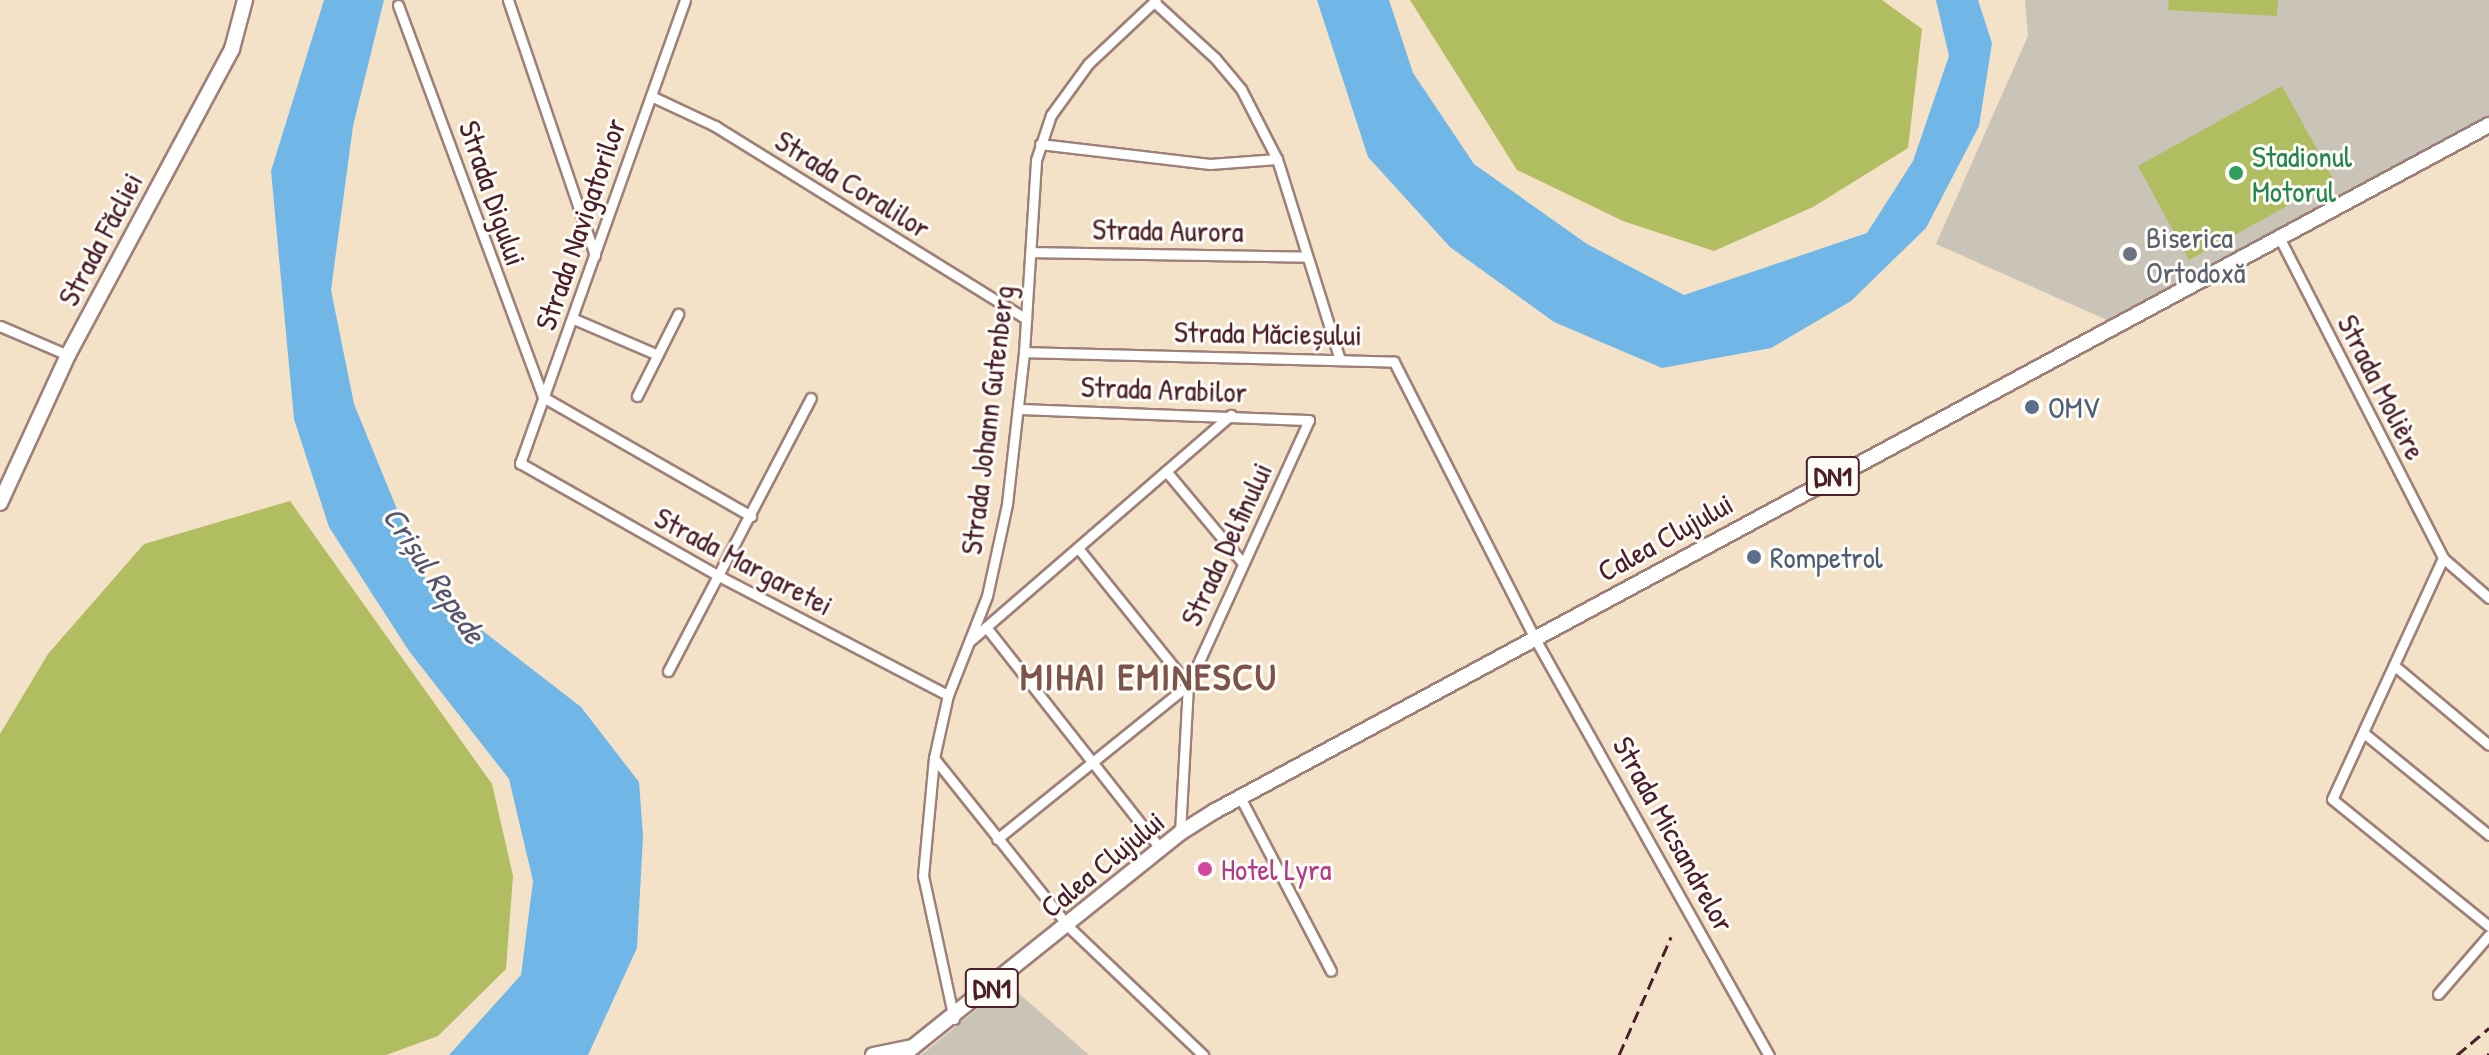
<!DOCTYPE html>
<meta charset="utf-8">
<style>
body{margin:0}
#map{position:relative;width:2489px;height:1055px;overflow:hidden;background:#f3e2c7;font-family:"Patrick Hand",sans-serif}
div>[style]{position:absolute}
.industrial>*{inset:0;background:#cac3b8}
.green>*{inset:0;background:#b0bd60}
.water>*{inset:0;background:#70b7e7}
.roads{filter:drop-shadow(2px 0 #9e8079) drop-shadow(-2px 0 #9e8079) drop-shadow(0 2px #9e8079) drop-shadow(0 -2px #9e8079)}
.street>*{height:9px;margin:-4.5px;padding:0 4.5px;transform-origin:4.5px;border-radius:4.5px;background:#fff}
.secondary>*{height:14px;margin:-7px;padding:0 7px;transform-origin:7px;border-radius:7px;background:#fff}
.primary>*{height:14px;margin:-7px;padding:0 7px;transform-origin:7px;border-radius:7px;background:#fff}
.rail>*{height:3px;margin-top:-1.5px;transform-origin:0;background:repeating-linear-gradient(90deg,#4a1f2b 0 12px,transparent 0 18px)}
.dots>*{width:22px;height:22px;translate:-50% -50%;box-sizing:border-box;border:4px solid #fdfcf7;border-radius:50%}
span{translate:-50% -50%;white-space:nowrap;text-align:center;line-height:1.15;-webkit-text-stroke:6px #fdfcf7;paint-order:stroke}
.shield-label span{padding:2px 6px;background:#fdfcf7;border:2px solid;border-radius:6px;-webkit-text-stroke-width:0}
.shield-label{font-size:28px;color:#4a1f2b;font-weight:700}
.leisure-label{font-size:30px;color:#27864d}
.left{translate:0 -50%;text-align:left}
.street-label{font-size:30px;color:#4a1f2b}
.worship-label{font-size:30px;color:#5b616d}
.service-label{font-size:30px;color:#4e5e75}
.hotel-label{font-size:30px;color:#b23c85}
.water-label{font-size:32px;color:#57546d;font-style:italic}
.district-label{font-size:38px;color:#7d544c;font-weight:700;letter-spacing:2px}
</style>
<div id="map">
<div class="industrial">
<i style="clip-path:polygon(2025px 0,2489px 0,2489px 124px,2279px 237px,2107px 320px,1936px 244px,2028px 36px)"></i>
<i style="clip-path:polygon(1008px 984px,1089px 1055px,921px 1055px,960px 1023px)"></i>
</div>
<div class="green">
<i style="clip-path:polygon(1410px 0,1882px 0,1922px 29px,1908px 148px,1813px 207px,1714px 251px,1623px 221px,1517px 170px)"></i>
<i style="clip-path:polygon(2169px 0,2278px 0,2277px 16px,2168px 10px)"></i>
<i style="clip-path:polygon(2282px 86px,2334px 180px,2189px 260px,2138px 166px)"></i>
<i style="clip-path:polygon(290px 501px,492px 784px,513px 876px,506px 969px,438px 1036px,386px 1055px,0 1055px,0 734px,48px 654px,144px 544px)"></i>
</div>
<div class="water">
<i style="clip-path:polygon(324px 0,384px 0,353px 126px,331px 290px,354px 404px,430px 590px,581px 707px,639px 782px,643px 836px,637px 948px,588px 1055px,449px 1055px,521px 975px,533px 881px,509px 779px,409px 651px,329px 527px,294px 419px,271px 171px)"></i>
<i style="clip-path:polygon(1317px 0,1389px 0,1413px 73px,1474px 164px,1587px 244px,1684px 295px,1867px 233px,1913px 161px,1949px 56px,1936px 0,1978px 0,1992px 43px,1979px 126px,1926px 228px,1851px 301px,1771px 348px,1662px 368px,1554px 322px,1450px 247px,1368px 157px)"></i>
</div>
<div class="roads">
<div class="street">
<i style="left:508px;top:0;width:270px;rotate:71.2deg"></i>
<i style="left:685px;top:0;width:492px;rotate:109.6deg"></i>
<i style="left:520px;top:463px;width:229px;rotate:29.6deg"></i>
<i style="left:719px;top:576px;width:258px;rotate:27.5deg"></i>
<i style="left:1154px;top:2px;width:83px;rotate:42.6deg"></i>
<i style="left:1215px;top:58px;width:40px;rotate:50deg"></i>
<i style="left:1241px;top:89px;width:79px;rotate:62.8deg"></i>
<i style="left:1277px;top:159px;width:207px;rotate:72.6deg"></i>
<i style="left:398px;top:5px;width:418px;rotate:69.7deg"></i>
<i style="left:543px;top:397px;width:240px;rotate:29.8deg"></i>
<i style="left:651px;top:96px;width:71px;rotate:25.1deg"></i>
<i style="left:715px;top:126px;width:366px;rotate:31.8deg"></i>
<i style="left:1040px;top:144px;width:171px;rotate:6.7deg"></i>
<i style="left:1210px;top:164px;width:67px;rotate:-4.3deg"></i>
<i style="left:2279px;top:237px;width:360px;rotate:62.9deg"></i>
<i style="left:2443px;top:558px;width:61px;rotate:41deg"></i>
<i style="left:1031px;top:252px;width:274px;rotate:1deg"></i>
<i style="left:574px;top:319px;width:91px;rotate:23.2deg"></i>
<i style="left:0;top:326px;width:74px;rotate:23.1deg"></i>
<i style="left:1024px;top:352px;width:370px;rotate:1.5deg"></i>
<i style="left:1394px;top:362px;width:309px;rotate:63deg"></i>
<i style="left:1534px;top:637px;width:480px;rotate:60.7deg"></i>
<i style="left:637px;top:396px;width:92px;rotate:-63.4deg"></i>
<i style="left:1018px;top:409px;width:291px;rotate:2.2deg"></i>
<i style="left:1309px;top:420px;width:291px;rotate:114.5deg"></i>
<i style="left:1188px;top:685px;width:148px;rotate:93.1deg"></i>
<i style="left:1166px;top:471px;width:119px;rotate:50.1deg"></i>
<i style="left:1078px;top:548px;width:176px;rotate:51.2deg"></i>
<i style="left:2443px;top:558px;width:265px;rotate:114.7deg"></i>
<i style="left:2332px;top:799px;width:202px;rotate:39deg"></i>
<i style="left:986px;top:627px;width:281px;rotate:51.8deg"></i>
<i style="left:971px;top:640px;width:344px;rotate:-40.9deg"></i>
<i style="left:2396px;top:667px;width:121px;rotate:40deg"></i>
<i style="left:668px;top:671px;width:308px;rotate:-62.4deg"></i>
<i style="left:2365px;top:734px;width:160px;rotate:39.2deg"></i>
<i style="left:934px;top:758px;width:215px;rotate:51.4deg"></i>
<i style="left:1068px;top:926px;width:187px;rotate:43.7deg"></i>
<i style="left:1240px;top:797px;width:196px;rotate:62.4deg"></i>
<i style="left:997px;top:839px;width:245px;rotate:-38.9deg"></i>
<i style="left:2438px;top:994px;width:78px;rotate:-49.2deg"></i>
<i style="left:954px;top:1019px;width:146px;rotate:-102.2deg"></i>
<i style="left:923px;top:876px;width:119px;rotate:-84.7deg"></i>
<i style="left:934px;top:758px;width:65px;rotate:-77.5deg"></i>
<i style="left:948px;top:695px;width:106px;rotate:-68.5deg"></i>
<i style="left:987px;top:596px;width:94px;rotate:-77.7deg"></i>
<i style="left:1007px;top:504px;width:153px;rotate:-83.6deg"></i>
<i style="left:1024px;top:352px;width:192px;rotate:-86.4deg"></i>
<i style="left:1036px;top:160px;width:47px;rotate:-71.6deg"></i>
<i style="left:1051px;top:115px;width:63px;rotate:-54deg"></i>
<i style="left:1088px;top:64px;width:93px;rotate:-43.3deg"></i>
</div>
<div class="secondary">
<i style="left:0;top:503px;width:163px;rotate:-65.3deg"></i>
<i style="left:68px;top:355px;width:347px;rotate:-61.8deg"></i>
<i style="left:232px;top:49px;width:51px;rotate:-75.1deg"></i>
</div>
<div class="primary">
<i style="left:873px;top:1055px;width:41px;rotate:-11.3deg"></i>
<i style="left:903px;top:1055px;width:355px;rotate:-38.7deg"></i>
<i style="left:1180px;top:833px;width:41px;rotate:-32.2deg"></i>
<i style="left:1215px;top:811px;width:1447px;rotate:-28.3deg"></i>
</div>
</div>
<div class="rail">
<i style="left:1619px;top:1055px;width:129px;rotate:-66.2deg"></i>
<i style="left:2457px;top:1055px;width:42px;rotate:-40.2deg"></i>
<i style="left:2488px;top:1055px;width:2px;rotate:-63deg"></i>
</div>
<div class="dots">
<i style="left:2236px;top:173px;background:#2e9e5b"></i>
<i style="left:2130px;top:254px;background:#6b7280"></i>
<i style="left:2032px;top:407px;background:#5c6f8a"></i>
<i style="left:1754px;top:557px;background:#5c6f8a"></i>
<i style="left:1205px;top:869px;background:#d1479c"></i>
</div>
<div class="shield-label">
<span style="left:1833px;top:476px">DN1</span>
<span style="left:992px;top:988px">DN1</span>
</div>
<div class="leisure-label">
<span class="left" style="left:2252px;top:173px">Stadionul<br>Motorul</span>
</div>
<div class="street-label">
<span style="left:853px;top:184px;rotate:32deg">Strada Coralilor</span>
<span style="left:493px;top:193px;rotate:71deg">Strada Digului</span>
<span style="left:580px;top:224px;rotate:-71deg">Strada Navigatorilor</span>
<span style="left:1168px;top:230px;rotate:1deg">Strada Aurora</span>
<span style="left:100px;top:239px;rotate:-62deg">Strada Făcliei</span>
<span style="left:1268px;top:333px;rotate:1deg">Strada Măcieșului</span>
<span style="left:2382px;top:387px;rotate:63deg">Strada Molière</span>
<span style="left:1164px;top:389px;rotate:2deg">Strada Arabilor</span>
<span style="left:987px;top:420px;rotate:-83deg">Strada Johann Gutenberg</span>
<span style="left:1665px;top:537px;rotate:-29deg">Calea Clujului</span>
<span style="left:1226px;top:544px;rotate:-65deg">Strada Delfinului</span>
<span style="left:744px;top:561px;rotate:28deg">Strada Margaretei</span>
<span style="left:1674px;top:834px;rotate:61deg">Strada Micsandrelor</span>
<span style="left:1102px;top:864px;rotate:-39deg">Calea Clujului</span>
</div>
<div class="worship-label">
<span class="left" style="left:2146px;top:254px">Biserica<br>Ortodoxă</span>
</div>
<div class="service-label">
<span class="left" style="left:2048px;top:407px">OMV</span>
<span class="left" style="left:1770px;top:557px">Rompetrol</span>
</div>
<div class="hotel-label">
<span class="left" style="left:1221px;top:869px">Hotel Lyra</span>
</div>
<div class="water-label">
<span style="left:434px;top:575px;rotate:56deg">Crișul Repede</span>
</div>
<div class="district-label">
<span style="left:1149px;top:677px">MIHAI EMINESCU</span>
</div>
</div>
